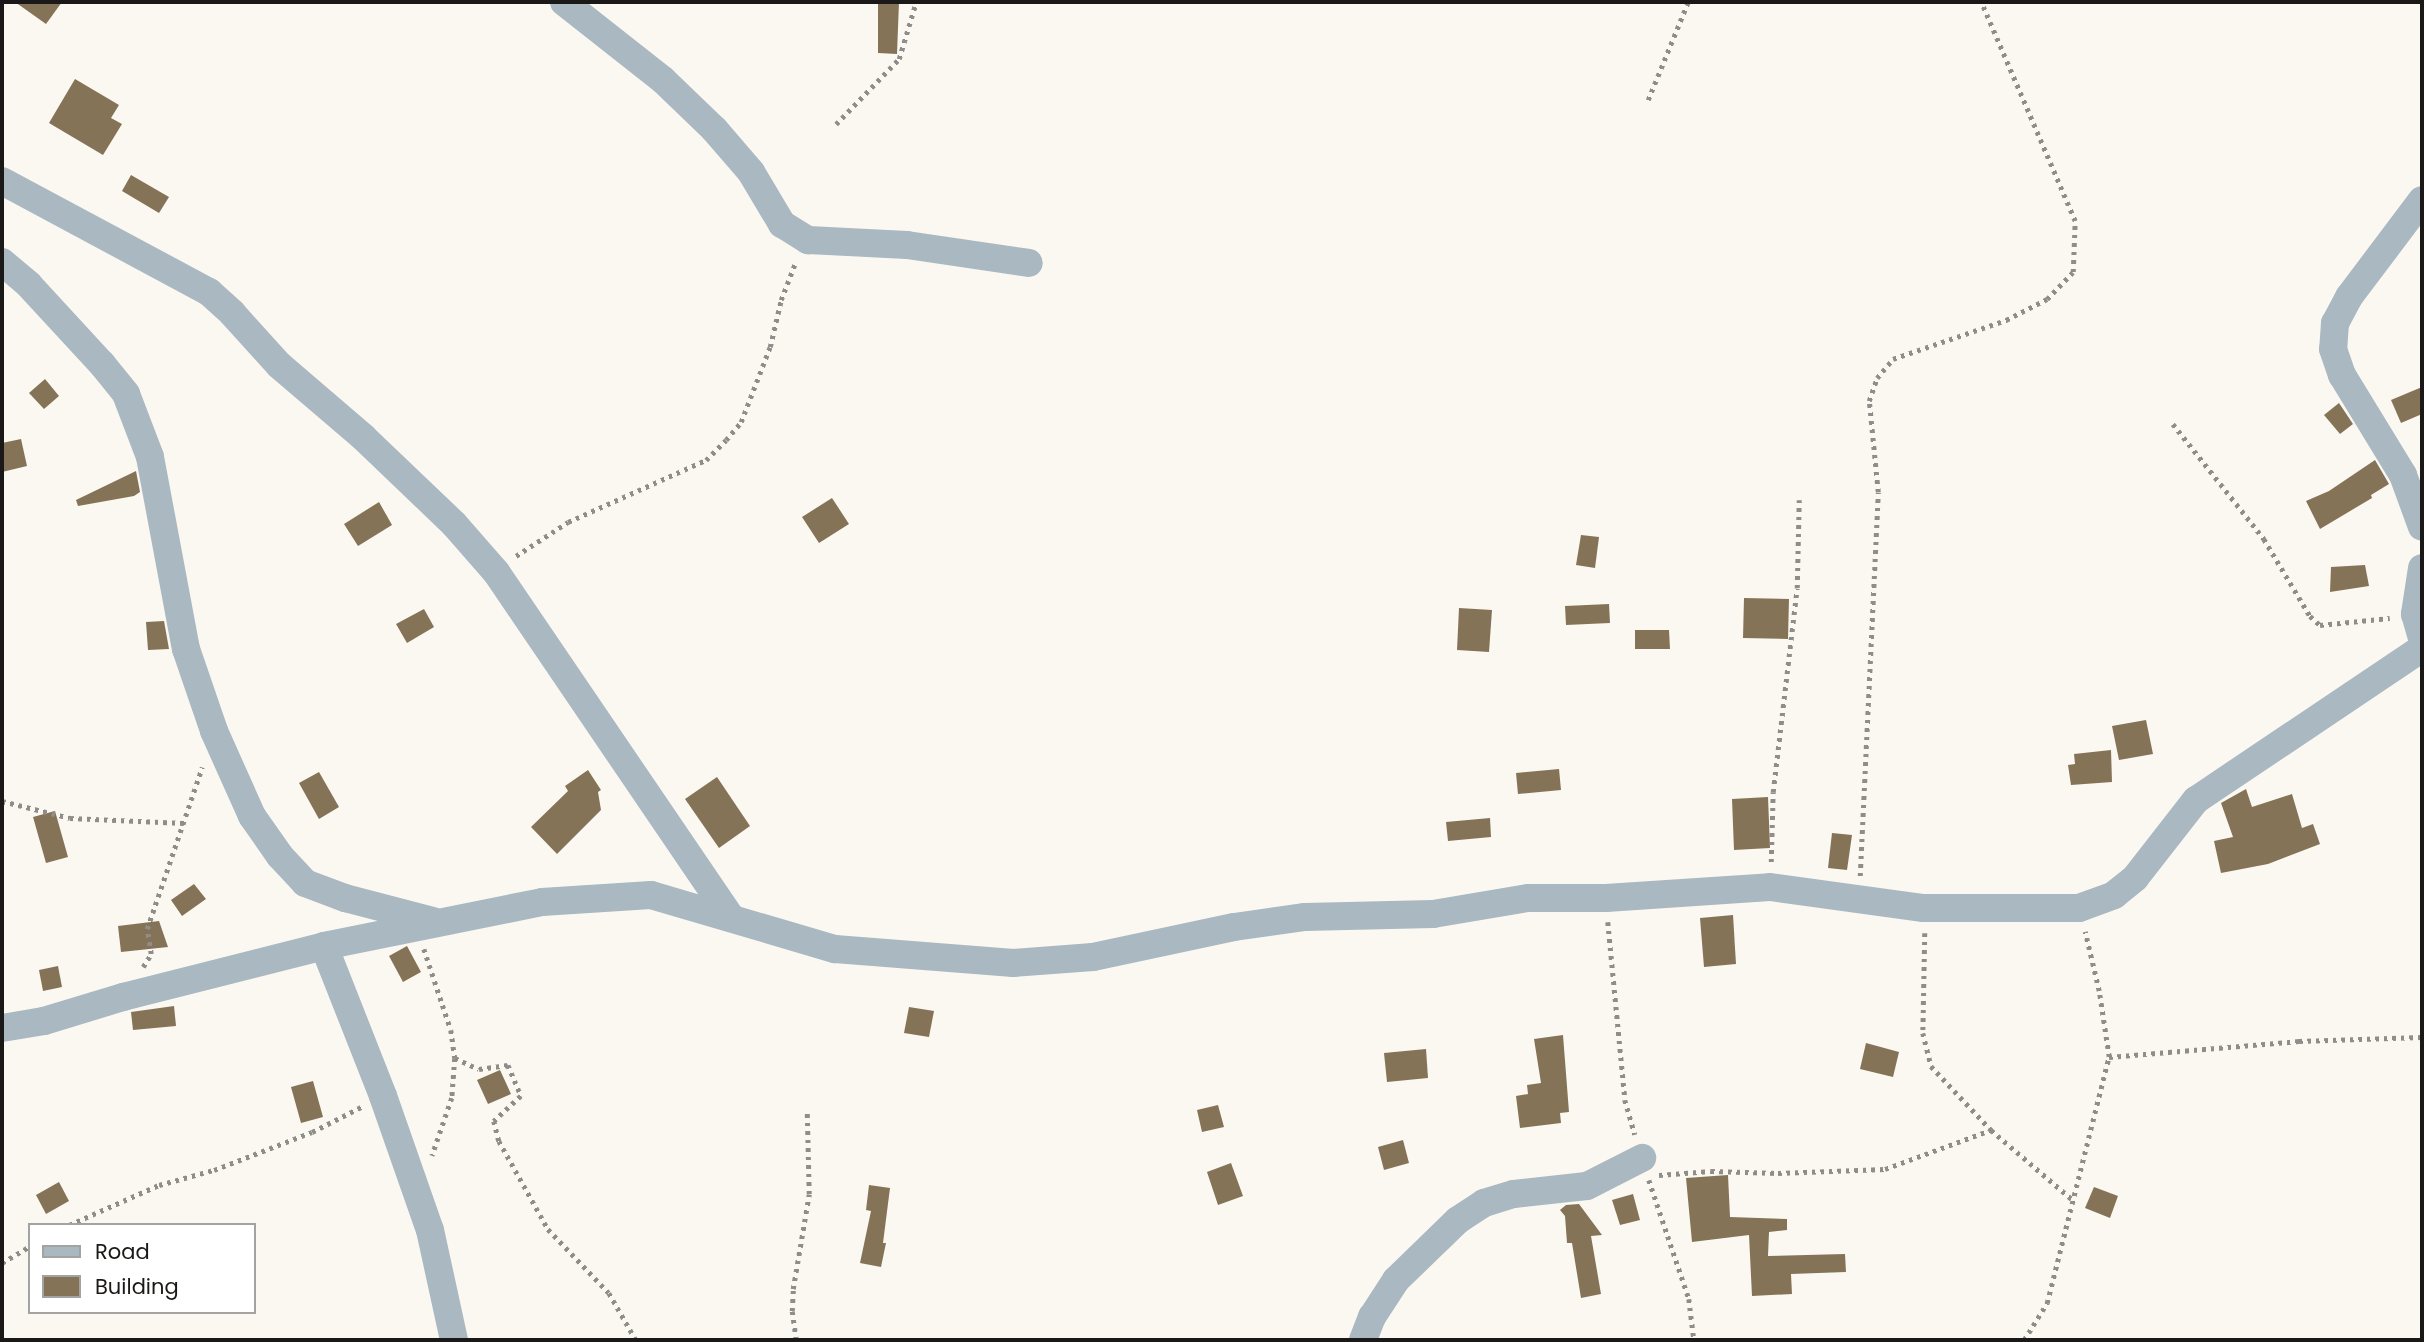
<!DOCTYPE html>
<style>
body{margin:0}
#map{position:relative;width:2424px;height:1342px;overflow:hidden;background:#fbf8f2;font-family:Poppins,sans-serif}
div>[style]{position:absolute}
.building>*{inset:0;background:#857357}
.path>*{height:4.5px;margin-top:-2.25px;transform-origin:0;background:repeating-linear-gradient(90deg,#8f8d89 0 3.5px,transparent 0 8.5px)}
.minor>*{height:28px;margin:-14px;padding:0 14px;transform-origin:14px;border-radius:14px;background:#a9b8c1}
span{translate:-50% -50%;white-space:nowrap;text-align:center;line-height:1.15;-webkit-text-stroke:7px #fff;paint-order:stroke}
.frame{position:absolute;inset:0;border:4px solid #1a1917;pointer-events:none}
.legend{position:absolute;left:28px;top:1223px;width:228px;height:91px;box-sizing:border-box;background:#fff;border:2px solid #a3a3a2;margin:0;padding:9px 12px;list-style:none;font-size:21px;color:#1a1917}
.legend li{display:flex;align-items:center;gap:14px;height:35px}
.legend b{width:35px;border:2px solid #a3a3a2}
</style>
<div id="map">
<div class="building">
<i style="clip-path:polygon(15px 2px,62px 2px,46px 24px)"></i>
<i style="clip-path:polygon(878px 2px,899px 2px,897px 54px,878px 53px)"></i>
<i style="clip-path:polygon(75px 79px,119px 105px,111px 118px,122px 124px,103px 155px,49px 123px)"></i>
<i style="clip-path:polygon(131px 175px,169px 197px,159px 213px,122px 191px)"></i>
<i style="clip-path:polygon(45px 379px,59px 396px,44px 409px,29px 393px)"></i>
<i style="clip-path:polygon(2422px 387px,2422px 414px,2401px 423px,2391px 400px)"></i>
<i style="clip-path:polygon(2339px 403px,2353px 424px,2340px 434px,2324px 415px)"></i>
<i style="clip-path:polygon(21px 439px,27px 466px,2px 472px,2px 443px)"></i>
<i style="clip-path:polygon(2375px 460px,2389px 484px,2371px 495px,2372px 498px,2320px 529px,2306px 501px,2329px 491px)"></i>
<i style="clip-path:polygon(136px 471px,140px 492px,134px 496px,78px 506px,76px 500px)"></i>
<i style="clip-path:polygon(832px 498px,849px 524px,819px 543px,802px 517px)"></i>
<i style="clip-path:polygon(379px 502px,392px 525px,358px 546px,344px 524px)"></i>
<i style="clip-path:polygon(1581px 535px,1599px 537px,1595px 568px,1576px 565px)"></i>
<i style="clip-path:polygon(2365px 565px,2369px 586px,2330px 592px,2331px 567px)"></i>
<i style="clip-path:polygon(1744px 598px,1789px 599px,1788px 639px,1743px 638px)"></i>
<i style="clip-path:polygon(1609px 604px,1610px 623px,1566px 625px,1565px 606px)"></i>
<i style="clip-path:polygon(1459px 608px,1492px 610px,1489px 652px,1457px 650px)"></i>
<i style="clip-path:polygon(424px 609px,434px 627px,407px 643px,396px 624px)"></i>
<i style="clip-path:polygon(164px 621px,169px 649px,148px 650px,146px 622px)"></i>
<i style="clip-path:polygon(1635px 630px,1669px 630px,1670px 649px,1635px 649px)"></i>
<i style="clip-path:polygon(2146px 720px,2153px 754px,2119px 760px,2112px 726px)"></i>
<i style="clip-path:polygon(2111px 750px,2112px 782px,2071px 785px,2068px 765px,2075px 764px,2074px 754px)"></i>
<i style="clip-path:polygon(1559px 769px,1561px 790px,1518px 794px,1516px 773px)"></i>
<i style="clip-path:polygon(588px 770px,601px 790px,598px 792px,601px 810px,557px 854px,531px 827px,568px 791px,565px 786px)"></i>
<i style="clip-path:polygon(319px 772px,339px 807px,319px 819px,299px 783px)"></i>
<i style="clip-path:polygon(717px 777px,750px 826px,719px 848px,685px 799px)"></i>
<i style="clip-path:polygon(2246px 789px,2252px 807px,2292px 794px,2302px 828px,2313px 824px,2320px 844px,2268px 864px,2221px 873px,2214px 841px,2233px 837px,2221px 803px)"></i>
<i style="clip-path:polygon(1768px 797px,1770px 848px,1734px 850px,1732px 799px)"></i>
<i style="clip-path:polygon(55px 811px,68px 857px,46px 863px,33px 817px)"></i>
<i style="clip-path:polygon(1490px 818px,1491px 837px,1448px 841px,1446px 822px)"></i>
<i style="clip-path:polygon(1832px 833px,1852px 835px,1847px 870px,1828px 868px)"></i>
<i style="clip-path:polygon(194px 884px,206px 899px,182px 916px,171px 900px)"></i>
<i style="clip-path:polygon(1733px 915px,1736px 964px,1704px 967px,1700px 918px)"></i>
<i style="clip-path:polygon(159px 921px,168px 947px,121px 952px,118px 926px)"></i>
<i style="clip-path:polygon(407px 946px,421px 972px,403px 982px,389px 956px)"></i>
<i style="clip-path:polygon(58px 966px,62px 987px,43px 991px,39px 970px)"></i>
<i style="clip-path:polygon(174px 1006px,176px 1026px,133px 1030px,131px 1012px)"></i>
<i style="clip-path:polygon(909px 1007px,934px 1011px,929px 1037px,904px 1033px)"></i>
<i style="clip-path:polygon(1563px 1035px,1569px 1112px,1560px 1113px,1561px 1123px,1520px 1128px,1516px 1096px,1528px 1094px,1527px 1085px,1541px 1083px,1534px 1039px)"></i>
<i style="clip-path:polygon(1866px 1043px,1899px 1052px,1893px 1077px,1860px 1069px)"></i>
<i style="clip-path:polygon(1426px 1049px,1428px 1078px,1387px 1082px,1384px 1053px)"></i>
<i style="clip-path:polygon(500px 1070px,511px 1094px,488px 1104px,477px 1080px)"></i>
<i style="clip-path:polygon(313px 1081px,323px 1117px,301px 1123px,291px 1087px)"></i>
<i style="clip-path:polygon(1218px 1105px,1224px 1127px,1202px 1132px,1197px 1110px)"></i>
<i style="clip-path:polygon(1403px 1140px,1409px 1163px,1384px 1170px,1378px 1147px)"></i>
<i style="clip-path:polygon(1231px 1163px,1243px 1196px,1218px 1205px,1207px 1172px)"></i>
<i style="clip-path:polygon(1728px 1175px,1730px 1217px,1787px 1219px,1787px 1230px,1769px 1232px,1768px 1256px,1845px 1254px,1846px 1272px,1791px 1274px,1792px 1294px,1752px 1296px,1749px 1235px,1692px 1242px,1686px 1178px)"></i>
<i style="clip-path:polygon(59px 1182px,69px 1201px,46px 1214px,36px 1195px)"></i>
<i style="clip-path:polygon(869px 1185px,890px 1188px,883px 1243px,886px 1243px,881px 1267px,860px 1263px,871px 1211px,866px 1210px)"></i>
<i style="clip-path:polygon(2094px 1187px,2118px 1196px,2110px 1218px,2085px 1208px)"></i>
<i style="clip-path:polygon(1633px 1194px,1640px 1220px,1620px 1225px,1612px 1200px)"></i>
<i style="clip-path:polygon(1579px 1204px,1602px 1235px,1591px 1236px,1601px 1294px,1581px 1298px,1572px 1243px,1567px 1243px,1565px 1216px,1560px 1210px,1566px 1205px)"></i>
</div>
<div class="path">
<i style="left:1648px;top:100px;width:106px;rotate:-67.8deg"></i>
<i style="left:836px;top:124px;width:91px;rotate:-45.9deg"></i>
<i style="left:899px;top:59px;width:59px;rotate:-73.4deg"></i>
<i style="left:2173px;top:424px;width:147px;rotate:51.6deg"></i>
<i style="left:2264px;top:539px;width:90px;rotate:59.1deg"></i>
<i style="left:2310px;top:616px;width:13px;rotate:42deg"></i>
<i style="left:2320px;top:625px;width:70px;rotate:-5.7deg"></i>
<i style="left:516px;top:556px;width:62px;rotate:-33.2deg"></i>
<i style="left:568px;top:522px;width:151px;rotate:-24.2deg"></i>
<i style="left:706px;top:460px;width:28px;rotate:-45deg"></i>
<i style="left:726px;top:440px;width:23px;rotate:-50deg"></i>
<i style="left:741px;top:422px;width:80px;rotate:-68.9deg"></i>
<i style="left:770px;top:347px;width:48px;rotate:-76.8deg"></i>
<i style="left:781px;top:300px;width:42px;rotate:-69deg"></i>
<i style="left:2px;top:801px;width:70px;rotate:14deg"></i>
<i style="left:70px;top:818px;width:114px;rotate:2.5deg"></i>
<i style="left:1771px;top:862px;width:70px;rotate:-88.4deg"></i>
<i style="left:1773px;top:792px;width:205px;rotate:-83.3deg"></i>
<i style="left:1797px;top:588px;width:88px;rotate:-88.7deg"></i>
<i style="left:1860px;top:876px;width:384px;rotate:-87.3deg"></i>
<i style="left:1878px;top:492px;width:91px;rotate:-95.6deg"></i>
<i style="left:1869px;top:401px;width:24px;rotate:-71deg"></i>
<i style="left:1877px;top:378px;width:25px;rotate:-50deg"></i>
<i style="left:1893px;top:359px;width:120px;rotate:-19deg"></i>
<i style="left:2006px;top:320px;width:46px;rotate:-27.1deg"></i>
<i style="left:2047px;top:299px;width:37px;rotate:-46deg"></i>
<i style="left:2073px;top:272px;width:51px;rotate:-87.8deg"></i>
<i style="left:2075px;top:221px;width:238px;rotate:-113.2deg"></i>
<i style="left:1608px;top:922px;width:179px;rotate:84.5deg"></i>
<i style="left:1625px;top:1100px;width:36px;rotate:74deg"></i>
<i style="left:1925px;top:933px;width:100px;rotate:91.1deg"></i>
<i style="left:1923px;top:1033px;width:34px;rotate:76deg"></i>
<i style="left:1931px;top:1066px;width:88px;rotate:46.8deg"></i>
<i style="left:1991px;top:1130px;width:109px;rotate:40.5deg"></i>
<i style="left:424px;top:949px;width:85px;rotate:71.6deg"></i>
<i style="left:451px;top:1030px;width:28px;rotate:82deg"></i>
<i style="left:455px;top:1058px;width:40px;rotate:94.3deg"></i>
<i style="left:452px;top:1098px;width:61px;rotate:109deg"></i>
<i style="left:143px;top:967px;width:15px;rotate:-58deg"></i>
<i style="left:151px;top:954px;width:25px;rotate:-99deg"></i>
<i style="left:147px;top:929px;width:171px;rotate:-71.2deg"></i>
<i style="left:2109px;top:1057px;width:191px;rotate:-4.8deg"></i>
<i style="left:2299px;top:1041px;width:123px;rotate:-1.9deg"></i>
<i style="left:455px;top:1058px;width:26px;rotate:25deg"></i>
<i style="left:479px;top:1069px;width:29px;rotate:-8deg"></i>
<i style="left:508px;top:1065px;width:34px;rotate:67deg"></i>
<i style="left:521px;top:1096px;width:37px;rotate:137deg"></i>
<i style="left:494px;top:1121px;width:21px;rotate:76deg"></i>
<i style="left:499px;top:1141px;width:101px;rotate:60.9deg"></i>
<i style="left:548px;top:1229px;width:88px;rotate:46.4deg"></i>
<i style="left:609px;top:1293px;width:54px;rotate:60.1deg"></i>
<i style="left:1659px;top:1175px;width:52px;rotate:-4.4deg"></i>
<i style="left:1711px;top:1171px;width:67px;rotate:1.7deg"></i>
<i style="left:1778px;top:1173px;width:107px;rotate:-2.1deg"></i>
<i style="left:1885px;top:1169px;width:113px;rotate:-20.2deg"></i>
<i style="left:1649px;top:1180px;width:126px;rotate:71.4deg"></i>
<i style="left:1689px;top:1299px;width:41px;rotate:83deg"></i>
<i style="left:69px;top:1225px;width:98px;rotate:-24deg"></i>
<i style="left:159px;top:1185px;width:57px;rotate:-15.3deg"></i>
<i style="left:214px;top:1170px;width:105px;rotate:-21.2deg"></i>
<i style="left:312px;top:1132px;width:55px;rotate:-27deg"></i>
<i style="left:2px;top:1263px;width:33px;rotate:-31deg"></i>
<i style="left:796px;top:1340px;width:29px;rotate:-98deg"></i>
<i style="left:792px;top:1311px;width:22px;rotate:-87deg"></i>
<i style="left:793px;top:1289px;width:96px;rotate:-80.4deg"></i>
<i style="left:809px;top:1194px;width:82px;rotate:-91.4deg"></i>
<i style="left:2024px;top:1340px;width:44px;rotate:-58.1deg"></i>
<i style="left:2047px;top:1303px;width:254px;rotate:-75.9deg"></i>
<i style="left:2109px;top:1057px;width:67px;rotate:-98.6deg"></i>
<i style="left:2099px;top:991px;width:61px;rotate:-103.3deg"></i>
</div>
<div class="minor">
<i style="left:564px;top:2px;width:126px;rotate:38.2deg"></i>
<i style="left:663px;top:80px;width:71px;rotate:43.9deg"></i>
<i style="left:714px;top:129px;width:57px;rotate:49.3deg"></i>
<i style="left:751px;top:172px;width:61px;rotate:59.2deg"></i>
<i style="left:782px;top:224px;width:31px;rotate:32deg"></i>
<i style="left:808px;top:240px;width:99px;rotate:2.9deg"></i>
<i style="left:907px;top:245px;width:123px;rotate:8.4deg"></i>
<i style="left:2px;top:181px;width:235px;rotate:28.2deg"></i>
<i style="left:209px;top:292px;width:31px;rotate:42deg"></i>
<i style="left:232px;top:313px;width:70px;rotate:47.9deg"></i>
<i style="left:279px;top:365px;width:111px;rotate:40.6deg"></i>
<i style="left:363px;top:437px;width:126px;rotate:43.7deg"></i>
<i style="left:454px;top:524px;width:64px;rotate:48.8deg"></i>
<i style="left:496px;top:572px;width:415px;rotate:55.8deg"></i>
<i style="left:2422px;top:200px;width:121px;rotate:127deg"></i>
<i style="left:2349px;top:297px;width:30px;rotate:118deg"></i>
<i style="left:2335px;top:323px;width:26px;rotate:94deg"></i>
<i style="left:2333px;top:349px;width:28px;rotate:71deg"></i>
<i style="left:2342px;top:375px;width:117px;rotate:58.6deg"></i>
<i style="left:2403px;top:475px;width:55px;rotate:69.9deg"></i>
<i style="left:2px;top:262px;width:35px;rotate:40deg"></i>
<i style="left:29px;top:285px;width:108px;rotate:47.3deg"></i>
<i style="left:102px;top:364px;width:38px;rotate:51deg"></i>
<i style="left:126px;top:394px;width:67px;rotate:69.1deg"></i>
<i style="left:150px;top:457px;width:195px;rotate:79.4deg"></i>
<i style="left:186px;top:649px;width:87px;rotate:71.1deg"></i>
<i style="left:214px;top:731px;width:93px;rotate:65.9deg"></i>
<i style="left:252px;top:816px;width:49px;rotate:55deg"></i>
<i style="left:280px;top:856px;width:37px;rotate:47deg"></i>
<i style="left:305px;top:883px;width:43px;rotate:20.6deg"></i>
<i style="left:345px;top:898px;width:91px;rotate:14.6deg"></i>
<i style="left:2422px;top:568px;width:47px;rotate:98.7deg"></i>
<i style="left:2415px;top:614px;width:26px;rotate:74deg"></i>
<i style="left:324px;top:946px;width:161px;rotate:68.5deg"></i>
<i style="left:383px;top:1096px;width:142px;rotate:70.7deg"></i>
<i style="left:430px;top:1230px;width:113px;rotate:77.7deg"></i>
<i style="left:2px;top:1028px;width:43px;rotate:-9.5deg"></i>
<i style="left:44px;top:1021px;width:83px;rotate:-16.9deg"></i>
<i style="left:123px;top:997px;width:207px;rotate:-14.2deg"></i>
<i style="left:324px;top:946px;width:222px;rotate:-11.4deg"></i>
<i style="left:542px;top:902px;width:109px;rotate:-3.7deg"></i>
<i style="left:651px;top:895px;width:192px;rotate:16.4deg"></i>
<i style="left:835px;top:949px;width:179px;rotate:4.5deg"></i>
<i style="left:1013px;top:963px;width:80px;rotate:-4.3deg"></i>
<i style="left:1093px;top:957px;width:144px;rotate:-12deg"></i>
<i style="left:1234px;top:927px;width:72px;rotate:-8deg"></i>
<i style="left:1305px;top:917px;width:128px;rotate:-1.3deg"></i>
<i style="left:1433px;top:914px;width:96px;rotate:-9.6deg"></i>
<i style="left:1528px;top:898px;width:78px"></i>
<i style="left:1606px;top:898px;width:164px;rotate:-3.8deg"></i>
<i style="left:1770px;top:887px;width:155px;rotate:7.8deg"></i>
<i style="left:1924px;top:908px;width:155px"></i>
<i style="left:2079px;top:908px;width:37px;rotate:-20deg"></i>
<i style="left:2114px;top:895px;width:27px;rotate:-39deg"></i>
<i style="left:2135px;top:878px;width:99px;rotate:-52deg"></i>
<i style="left:2196px;top:800px;width:272px;rotate:-33.9deg"></i>
<i style="left:1363px;top:1340px;width:25px;rotate:-69deg"></i>
<i style="left:1372px;top:1317px;width:44px;rotate:-57deg"></i>
<i style="left:1396px;top:1280px;width:86px;rotate:-44.1deg"></i>
<i style="left:1458px;top:1220px;width:31px;rotate:-33deg"></i>
<i style="left:1484px;top:1203px;width:31px;rotate:-17deg"></i>
<i style="left:1514px;top:1194px;width:73px;rotate:-6.3deg"></i>
<i style="left:1587px;top:1186px;width:62px;rotate:-27deg"></i>
</div>
<div class="frame"></div>
<ul class="legend">
<li><b style="height:9px;background:#a9b8c1"></b>Road</li>
<li><b style="height:19px;background:#857357"></b>Building</li>
</ul>
</div>
